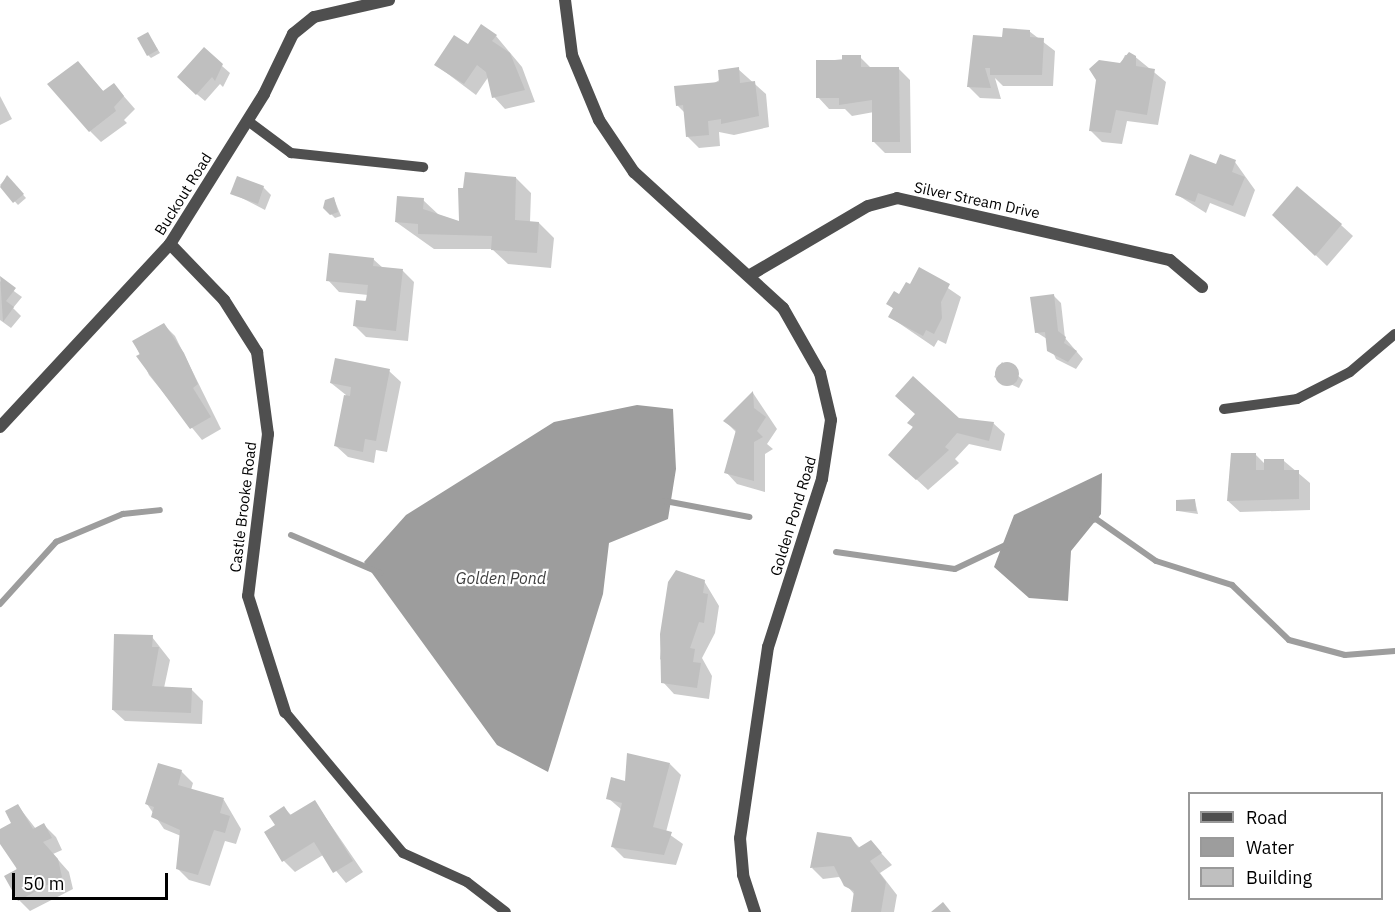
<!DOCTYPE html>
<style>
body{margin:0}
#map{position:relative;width:1395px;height:912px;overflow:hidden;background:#fff;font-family:"IBM Plex Sans",sans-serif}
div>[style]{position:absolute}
.water>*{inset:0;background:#9d9d9d}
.shadow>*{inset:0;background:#0003}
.stream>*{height:6px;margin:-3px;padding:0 3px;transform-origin:3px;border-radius:3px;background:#9d9d9d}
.building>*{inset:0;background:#bfbfbf}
.round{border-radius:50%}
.service>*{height:10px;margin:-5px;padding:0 5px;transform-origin:5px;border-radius:5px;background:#4f4f4f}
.minor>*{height:12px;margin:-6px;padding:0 6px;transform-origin:6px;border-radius:6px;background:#4f4f4f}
span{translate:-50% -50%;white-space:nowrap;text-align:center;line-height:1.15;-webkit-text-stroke:4.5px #fff;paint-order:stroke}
.street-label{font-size:15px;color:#000}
.water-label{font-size:16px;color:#3e3e3e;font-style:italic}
.legend{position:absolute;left:1188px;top:792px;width:195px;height:108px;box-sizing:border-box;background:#fff;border:2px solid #999;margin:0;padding:8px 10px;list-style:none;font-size:18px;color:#000}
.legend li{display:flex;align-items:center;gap:12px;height:30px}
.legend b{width:30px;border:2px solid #999}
.scale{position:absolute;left:12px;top:873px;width:156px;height:27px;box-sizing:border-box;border:3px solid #000;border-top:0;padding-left:8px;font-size:18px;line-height:21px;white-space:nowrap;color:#000;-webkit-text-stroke:4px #fff;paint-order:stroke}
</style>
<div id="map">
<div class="water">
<i style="clip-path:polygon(637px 405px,673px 409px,676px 469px,668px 519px,609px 543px,603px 594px,548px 772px,497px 745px,364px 562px,406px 515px,554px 422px)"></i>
<i style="clip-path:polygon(1102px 473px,1101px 514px,1071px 551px,1068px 601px,1029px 598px,994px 567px,1014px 515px)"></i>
</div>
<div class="shadow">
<i style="clip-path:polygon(1029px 31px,1055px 51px,1053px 86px,1003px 86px,995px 78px,1001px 99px,980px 98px,968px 86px,1003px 38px)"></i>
<i style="clip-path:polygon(148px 34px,160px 53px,151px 58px,148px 55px)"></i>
<i style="clip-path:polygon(496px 36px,522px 67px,535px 102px,505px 109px,494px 97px,489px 76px,476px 95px,436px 65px)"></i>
<i style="clip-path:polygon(1125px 55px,1133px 55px,1166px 82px,1158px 125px,1127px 121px,1122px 144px,1102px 142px,1090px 130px)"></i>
<i style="clip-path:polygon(860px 57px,872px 69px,898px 68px,910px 80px,911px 153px,885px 153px,874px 142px,874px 112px,852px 116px,845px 109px,829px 109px,818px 97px,818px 62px)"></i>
<i style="clip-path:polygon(78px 63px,104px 92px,114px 85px,135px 109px,124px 120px,127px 123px,101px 142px,90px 131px)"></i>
<i style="clip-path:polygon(222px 66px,230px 73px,223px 87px,220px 84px,205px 101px,186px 85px)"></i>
<i style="clip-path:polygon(738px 69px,766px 94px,769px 127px,734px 135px,719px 132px,720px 146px,699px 148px,688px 137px,685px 113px,677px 105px)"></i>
<i style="clip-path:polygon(0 96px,12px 119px,0 125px)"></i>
<i style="clip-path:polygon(1235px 162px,1255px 190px,1245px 217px,1210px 203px,1206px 213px,1176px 194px,1217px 166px)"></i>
<i style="clip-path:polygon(7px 177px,26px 198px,18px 205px,0 185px)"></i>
<i style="clip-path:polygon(516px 178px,531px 193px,530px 222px,539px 223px,554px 238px,551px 268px,508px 264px,492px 249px,434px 249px,396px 222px,423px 200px,439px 215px,460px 224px)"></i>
<i style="clip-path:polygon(263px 187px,271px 195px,265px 210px,232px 193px)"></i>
<i style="clip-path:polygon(334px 199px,341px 216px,335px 218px,325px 208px)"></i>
<i style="clip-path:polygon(1274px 215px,1341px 225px,1353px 236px,1327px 266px)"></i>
<i style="clip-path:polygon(373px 259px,383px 268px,403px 271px,414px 282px,408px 341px,366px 337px,354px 325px,368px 295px,339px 292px,328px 280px)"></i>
<i style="clip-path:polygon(920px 269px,961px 297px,946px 344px,938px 340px,934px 347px,890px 317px,894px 309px,888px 304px,910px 286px)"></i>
<i style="clip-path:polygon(0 281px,22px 297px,13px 308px,21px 316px,11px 328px,0 320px)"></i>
<i style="clip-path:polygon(1054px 296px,1061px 303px,1065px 338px,1083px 359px,1076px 369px,1056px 359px,1047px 339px,1036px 332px)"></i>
<i style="clip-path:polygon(164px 325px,175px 336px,221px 429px,202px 440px,149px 375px,134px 342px)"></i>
<i style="clip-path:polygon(1002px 362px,1023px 380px,1019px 388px,994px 377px)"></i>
<i style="clip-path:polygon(389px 371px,401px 382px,387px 452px,376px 450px,374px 463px,348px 457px,336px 446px,346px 395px,331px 383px)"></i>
<i style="clip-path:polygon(753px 393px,777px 429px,767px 444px,773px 449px,765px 454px,765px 492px,737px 484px,726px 472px,736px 432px,725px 421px)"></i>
<i style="clip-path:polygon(916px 415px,993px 423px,1005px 434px,1001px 451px,969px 444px,955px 459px,959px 463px,928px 490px,902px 466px)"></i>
<i style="clip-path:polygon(1255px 454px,1266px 465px,1284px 461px,1310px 483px,1310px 510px,1240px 512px,1228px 501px)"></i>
<i style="clip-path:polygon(1195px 501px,1198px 514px,1178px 511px)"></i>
<i style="clip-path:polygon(704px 581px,719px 606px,715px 633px,702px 658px,712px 676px,709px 699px,674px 694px,663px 682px,666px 664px,660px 659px,669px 582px)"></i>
<i style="clip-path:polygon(152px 637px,170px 660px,164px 688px,191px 689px,203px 701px,202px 724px,125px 721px,113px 710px)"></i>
<i style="clip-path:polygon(670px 764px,681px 775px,666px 832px,683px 844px,676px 865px,624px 858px,613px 847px,622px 810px,608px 798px)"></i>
<i style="clip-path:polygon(181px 771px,193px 783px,191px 790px,224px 800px,241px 829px,236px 844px,225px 841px,210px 886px,189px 880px,177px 868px,181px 836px,164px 829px,147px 804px)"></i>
<i style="clip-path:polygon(315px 802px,363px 872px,346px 883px,323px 855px,295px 872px,284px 861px,277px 825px,284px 808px,292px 816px)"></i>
<i style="clip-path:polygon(18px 806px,36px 829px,44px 825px,56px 837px,62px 850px,53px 854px,69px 872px,73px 889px,30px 911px,19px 900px,13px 824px)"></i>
<i style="clip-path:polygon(850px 838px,860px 848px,871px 842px,892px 865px,880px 873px,897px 895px,894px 912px,852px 912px,855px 895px,839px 877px,823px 879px,812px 868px)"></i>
</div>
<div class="stream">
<i style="left:665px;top:501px;width:86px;rotate:10.7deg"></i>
<i style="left:1090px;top:521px;width:6px;rotate:-18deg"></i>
<i style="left:1096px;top:519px;width:73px;rotate:35deg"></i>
<i style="left:1156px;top:561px;width:80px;rotate:17.5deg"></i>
<i style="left:1232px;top:585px;width:79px;rotate:44deg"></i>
<i style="left:1289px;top:640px;width:58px;rotate:15deg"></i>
<i style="left:1345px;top:655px;width:50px;rotate:-4.6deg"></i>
<i style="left:291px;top:535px;width:97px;rotate:23.1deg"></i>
<i style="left:836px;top:552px;width:120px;rotate:8.1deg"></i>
<i style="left:955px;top:569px;width:59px;rotate:-25.3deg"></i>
<i style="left:0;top:604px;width:84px;rotate:-47.9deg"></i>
<i style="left:56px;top:542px;width:73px;rotate:-22.7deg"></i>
<i style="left:123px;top:514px;width:37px;rotate:-6deg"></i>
</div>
<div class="building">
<i style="clip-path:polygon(481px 24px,497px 35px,492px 41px,510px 53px,525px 90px,492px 98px,486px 72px,477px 65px,464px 84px,434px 65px,454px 35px,468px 44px)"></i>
<i style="clip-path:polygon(1003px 28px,1030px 30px,1030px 37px,1044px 38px,1042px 75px,990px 75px,990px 68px,985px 68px,991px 88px,967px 87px,973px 35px,1002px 37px)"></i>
<i style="clip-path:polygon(148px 32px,158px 50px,147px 56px,137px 38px)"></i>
<i style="clip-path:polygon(204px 47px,223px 64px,215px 81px,212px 77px,196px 95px,177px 77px)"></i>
<i style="clip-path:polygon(1129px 52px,1136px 56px,1136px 66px,1155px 69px,1147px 115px,1116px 110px,1111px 133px,1089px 131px,1096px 80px,1089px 69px,1099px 60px,1120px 63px)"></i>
<i style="clip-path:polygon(842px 55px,861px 55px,861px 67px,899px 67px,900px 142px,872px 142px,872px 100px,839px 105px,839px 98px,816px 98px,816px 60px,842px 60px)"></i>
<i style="clip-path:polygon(78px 61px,103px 91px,114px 83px,124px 96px,114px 107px,116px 111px,89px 132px,47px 84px)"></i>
<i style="clip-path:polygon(739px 67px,740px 83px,755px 81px,759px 116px,721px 124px,721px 119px,708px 121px,709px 135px,686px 137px,683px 105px,676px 106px,674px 86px,719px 82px,718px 70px)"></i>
<i style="clip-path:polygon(1190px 154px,1216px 164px,1220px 154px,1236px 160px,1232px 172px,1245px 177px,1233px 206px,1198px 193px,1195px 202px,1175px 195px)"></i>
<i style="clip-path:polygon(465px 172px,516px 177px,515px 220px,539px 222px,537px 253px,491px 250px,492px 236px,418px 234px,418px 224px,395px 222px,397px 196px,424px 198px,423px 209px,459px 221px,458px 188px,463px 188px)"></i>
<i style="clip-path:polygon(7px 175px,24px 194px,13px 203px,0 187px)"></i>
<i style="clip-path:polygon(237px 176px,264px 186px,258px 204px,230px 194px)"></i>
<i style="clip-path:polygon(1297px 186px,1342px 224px,1315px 256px,1272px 215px)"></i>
<i style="clip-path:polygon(334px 197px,338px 212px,330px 215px,323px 208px,325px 200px)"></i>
<i style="clip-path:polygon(329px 253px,374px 258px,373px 266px,403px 269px,396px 331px,353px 326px,356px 300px,366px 301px,368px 285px,326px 281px)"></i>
<i style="clip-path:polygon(919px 267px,950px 284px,941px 302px,942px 318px,934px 334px,926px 330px,923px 336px,888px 317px,893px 308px,886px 304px,894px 291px,899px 294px,906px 282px,910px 284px)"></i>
<i style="clip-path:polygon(0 276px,16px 288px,6px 301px,14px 307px,3px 322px)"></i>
<i style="clip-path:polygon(1054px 294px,1058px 331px,1066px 337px,1064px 343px,1077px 351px,1068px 362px,1047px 351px,1045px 332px,1035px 333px,1030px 297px)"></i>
<i style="clip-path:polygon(164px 323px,184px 353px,198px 384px,193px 388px,211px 417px,190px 429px,136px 356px,140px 354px,132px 341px)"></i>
<i style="clip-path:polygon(335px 358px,390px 369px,376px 441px,365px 439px,363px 452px,334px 446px,344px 395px,350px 396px,351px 387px,330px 383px)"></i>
<i class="round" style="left:995px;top:362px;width:24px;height:24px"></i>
<i style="clip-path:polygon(913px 376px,959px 418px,994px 422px,989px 441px,957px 433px,945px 447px,949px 450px,916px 480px,888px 455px,913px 427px,907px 423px,915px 414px,895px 396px)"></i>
<i style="clip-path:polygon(753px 391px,754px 408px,766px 417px,757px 431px,763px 437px,754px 442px,754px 481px,724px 473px,736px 430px,723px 421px)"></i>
<i style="clip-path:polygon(1231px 453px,1256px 453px,1256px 470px,1264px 470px,1264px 459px,1284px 459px,1284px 470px,1299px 470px,1299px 499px,1227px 501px)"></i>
<i style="clip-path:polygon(1195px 499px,1196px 511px,1176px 511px,1176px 500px)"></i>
<i style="clip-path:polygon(676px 570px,705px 580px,703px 593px,708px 594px,704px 623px,699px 622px,690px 648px,695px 649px,693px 662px,701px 663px,697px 688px,661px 683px,660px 634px,668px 582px)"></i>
<i style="clip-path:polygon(114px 634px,153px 635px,152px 647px,159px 647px,152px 686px,192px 688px,191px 713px,112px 710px)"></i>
<i style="clip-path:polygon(627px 753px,670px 763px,653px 827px,672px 832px,664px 855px,611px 847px,622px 803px,606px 799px,611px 777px,625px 781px)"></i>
<i style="clip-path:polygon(158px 763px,182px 770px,178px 785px,224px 798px,220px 813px,230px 816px,225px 833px,214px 830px,198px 875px,176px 869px,180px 830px,151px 817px,154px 807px,145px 804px)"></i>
<i style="clip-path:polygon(315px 800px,353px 861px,333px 873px,314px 842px,282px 862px,264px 832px,275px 825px,269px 816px,284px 806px,290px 815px)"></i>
<i style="clip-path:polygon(18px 804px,33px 829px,44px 823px,52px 838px,43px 842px,58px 859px,62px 877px,18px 901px,4px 876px,17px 869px,0 844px,0 829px,11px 823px,5px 811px)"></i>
<i style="clip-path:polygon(817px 832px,851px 837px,858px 848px,871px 840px,882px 853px,870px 861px,886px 882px,881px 912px,851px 912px,854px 891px,844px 886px,834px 866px,810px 868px)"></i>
<i style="clip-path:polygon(943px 902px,951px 912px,931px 912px)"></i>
</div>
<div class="service">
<i style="left:248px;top:121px;width:54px;rotate:36.7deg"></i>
<i style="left:291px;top:153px;width:133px;rotate:6.1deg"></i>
<i style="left:1224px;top:409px;width:74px;rotate:-7.8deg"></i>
<i style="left:1297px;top:399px;width:59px;rotate:-27deg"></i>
<i style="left:1350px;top:372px;width:59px;rotate:-40.2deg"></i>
<i style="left:285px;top:712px;width:184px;rotate:50.1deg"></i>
<i style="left:403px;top:853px;width:70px;rotate:24.4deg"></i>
<i style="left:467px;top:882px;width:49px;rotate:37.6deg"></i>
</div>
<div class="minor">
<i style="left:565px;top:0;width:55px;rotate:82.7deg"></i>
<i style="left:572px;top:55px;width:70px;rotate:67.4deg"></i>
<i style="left:599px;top:120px;width:63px;rotate:56.1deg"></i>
<i style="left:634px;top:172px;width:202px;rotate:42.4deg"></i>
<i style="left:783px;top:308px;width:75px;rotate:60.4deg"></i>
<i style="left:820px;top:373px;width:48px;rotate:76.8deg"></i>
<i style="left:831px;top:420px;width:60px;rotate:98.7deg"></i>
<i style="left:822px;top:479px;width:176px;rotate:107.8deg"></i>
<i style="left:768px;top:647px;width:193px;rotate:98.3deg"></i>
<i style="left:740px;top:838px;width:37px;rotate:85deg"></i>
<i style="left:743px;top:875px;width:39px;rotate:72deg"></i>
<i style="left:170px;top:244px;width:78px;rotate:46deg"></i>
<i style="left:224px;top:300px;width:62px;rotate:57.6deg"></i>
<i style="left:257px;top:352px;width:83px;rotate:82.4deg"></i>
<i style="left:268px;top:434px;width:163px;rotate:97deg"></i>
<i style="left:248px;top:596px;width:122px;rotate:72.3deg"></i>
<i style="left:752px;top:274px;width:134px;rotate:-30.4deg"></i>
<i style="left:868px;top:206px;width:30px;rotate:-15deg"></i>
<i style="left:897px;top:198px;width:280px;rotate:12.8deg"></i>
<i style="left:1170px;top:260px;width:42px;rotate:40.2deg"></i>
<i style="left:0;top:427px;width:250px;rotate:-47.1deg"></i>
<i style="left:170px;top:244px;width:177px;rotate:-57.9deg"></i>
<i style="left:264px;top:94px;width:67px;rotate:-64.2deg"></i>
<i style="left:293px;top:34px;width:27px;rotate:-39deg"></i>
<i style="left:314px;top:17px;width:77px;rotate:-12.8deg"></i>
</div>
<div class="street-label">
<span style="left:183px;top:194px;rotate:-58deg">Buckout Road</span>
<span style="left:977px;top:200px;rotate:12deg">Silver Stream Drive</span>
<span style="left:243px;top:507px;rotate:-83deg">Castle Brooke Road</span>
<span style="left:793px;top:516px;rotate:-73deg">Golden Pond Road</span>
</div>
<div class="water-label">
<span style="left:501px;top:578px">Golden Pond</span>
</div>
<ul class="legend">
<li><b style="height:8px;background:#4f4f4f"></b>Road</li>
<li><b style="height:16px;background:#9d9d9d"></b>Water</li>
<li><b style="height:16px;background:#bfbfbf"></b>Building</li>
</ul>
<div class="scale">50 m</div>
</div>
